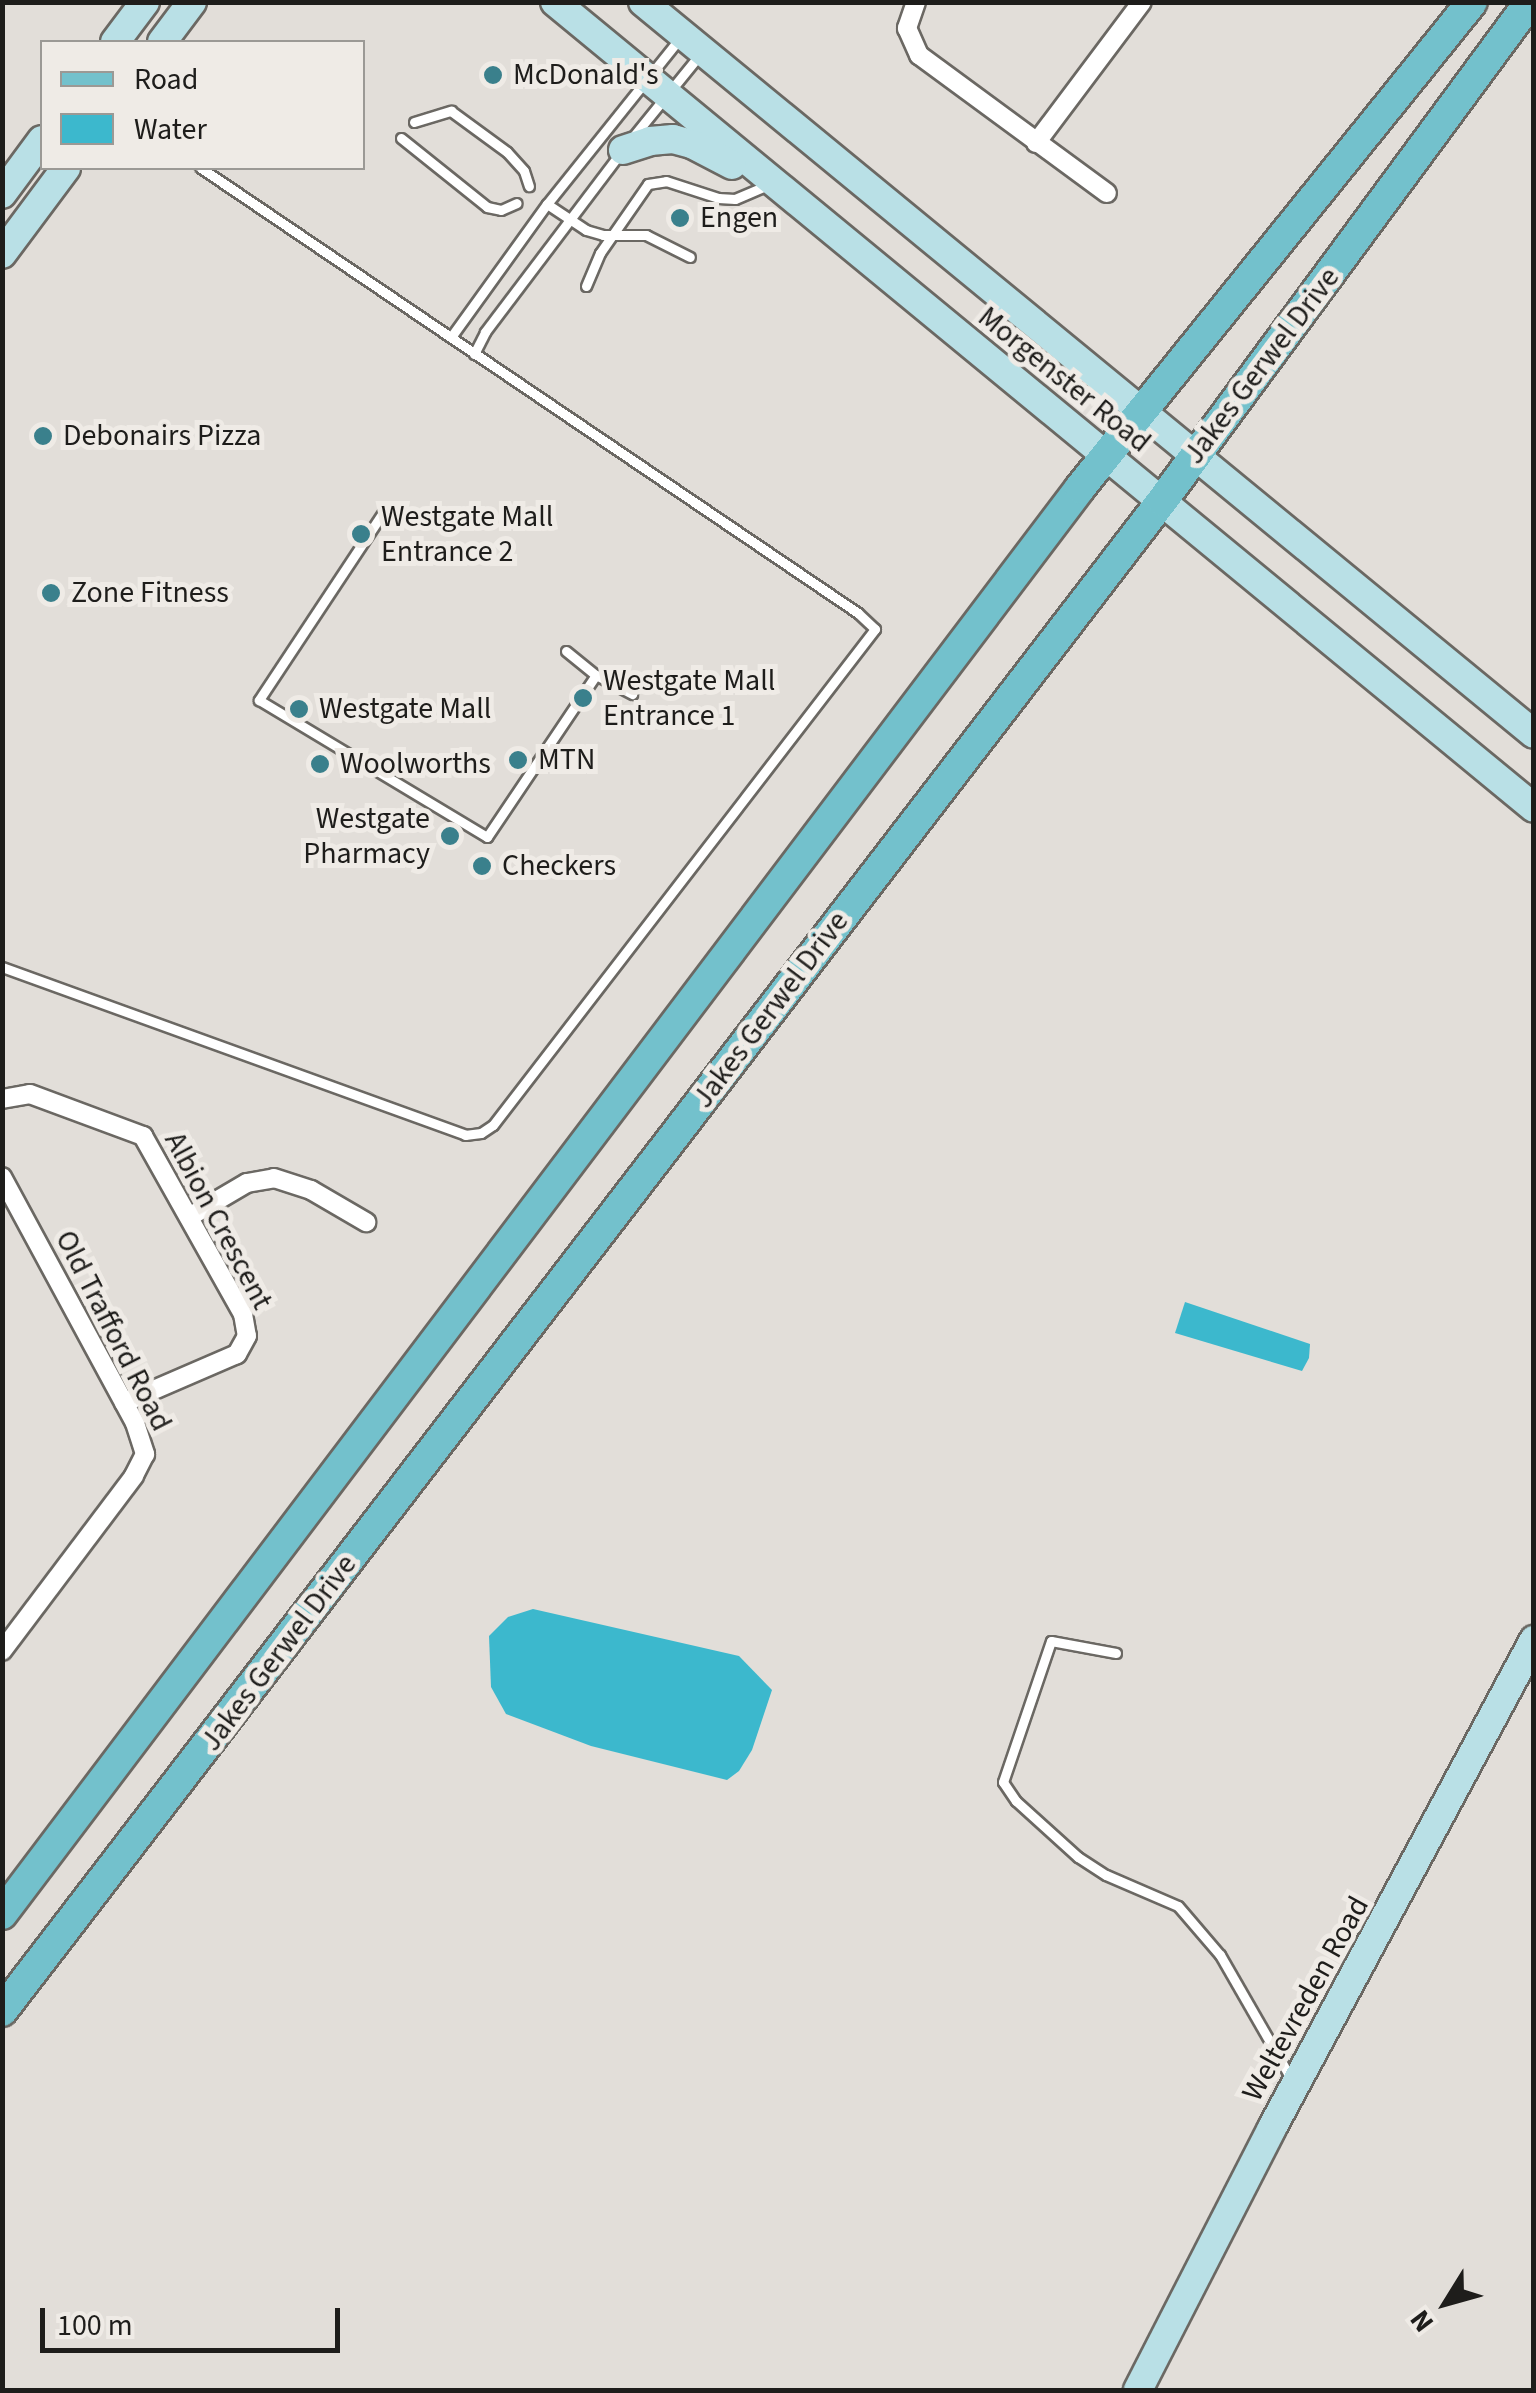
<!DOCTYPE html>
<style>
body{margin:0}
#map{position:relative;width:1536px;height:2393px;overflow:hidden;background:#e2ded9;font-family:"Source Sans 3",sans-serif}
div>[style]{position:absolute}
.water>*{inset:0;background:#3cb8cd}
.roads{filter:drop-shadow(2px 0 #6b6863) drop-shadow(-2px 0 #6b6863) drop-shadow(0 2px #6b6863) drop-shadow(0 -2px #6b6863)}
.lane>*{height:9px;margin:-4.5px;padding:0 4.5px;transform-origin:4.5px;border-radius:4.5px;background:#fff}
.street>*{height:18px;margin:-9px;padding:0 9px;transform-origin:9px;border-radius:9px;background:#fff}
.secondary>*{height:28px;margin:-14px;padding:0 14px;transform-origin:14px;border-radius:14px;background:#b9e0e6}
.primary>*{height:30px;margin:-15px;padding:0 15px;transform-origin:15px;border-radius:15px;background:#73c1cc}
.dots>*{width:28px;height:28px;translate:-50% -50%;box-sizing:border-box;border:5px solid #efebe6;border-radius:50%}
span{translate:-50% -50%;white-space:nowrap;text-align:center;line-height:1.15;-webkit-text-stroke:10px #efebe6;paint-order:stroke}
.poi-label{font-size:30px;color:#1e1d1b}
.left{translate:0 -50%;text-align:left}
.right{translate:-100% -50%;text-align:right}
.street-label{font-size:30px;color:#1e1d1b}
.frame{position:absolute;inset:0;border:5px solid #1e1d1b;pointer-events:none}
.legend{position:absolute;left:40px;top:40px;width:325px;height:130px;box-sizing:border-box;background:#efebe6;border:2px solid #9b9995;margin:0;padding:12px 18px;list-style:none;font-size:30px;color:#1e1d1b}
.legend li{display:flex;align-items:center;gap:20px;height:50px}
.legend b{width:50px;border:2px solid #9b9995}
.north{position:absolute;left:1396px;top:2253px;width:100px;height:100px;-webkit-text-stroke:8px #efebe6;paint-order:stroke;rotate:233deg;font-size:28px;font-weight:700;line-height:40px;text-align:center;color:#1e1d1b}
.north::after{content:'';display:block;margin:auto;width:35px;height:45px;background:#1e1d1b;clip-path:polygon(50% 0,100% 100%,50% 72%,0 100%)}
.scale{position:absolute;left:40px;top:2308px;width:300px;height:45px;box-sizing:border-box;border:5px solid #1e1d1b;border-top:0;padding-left:12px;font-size:30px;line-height:35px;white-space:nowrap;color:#1e1d1b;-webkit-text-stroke:8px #efebe6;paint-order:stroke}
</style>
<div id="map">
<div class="water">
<i style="clip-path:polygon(1185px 1302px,1310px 1344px,1309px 1358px,1302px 1371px,1175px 1333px)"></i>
<i style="clip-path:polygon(533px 1609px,739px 1656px,772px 1690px,752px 1750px,739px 1771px,727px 1780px,591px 1746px,506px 1714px,491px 1687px,489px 1636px,508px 1617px)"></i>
</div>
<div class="roads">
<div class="lane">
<i style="left:414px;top:122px;width:39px;rotate:-17deg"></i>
<i style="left:451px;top:111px;width:69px;rotate:36.2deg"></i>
<i style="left:507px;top:152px;width:25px;rotate:48deg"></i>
<i style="left:524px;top:171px;width:16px;rotate:72deg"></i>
<i style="left:401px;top:138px;width:110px;rotate:38.7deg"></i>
<i style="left:487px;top:207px;width:14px;rotate:12deg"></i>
<i style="left:501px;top:210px;width:17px;rotate:-24deg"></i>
<i style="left:632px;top:138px;width:109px;rotate:-50.9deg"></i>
<i style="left:547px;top:204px;width:47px;rotate:33.7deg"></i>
<i style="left:586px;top:230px;width:18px;rotate:16deg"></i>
<i style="left:603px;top:235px;width:43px"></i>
<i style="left:646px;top:235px;width:49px;rotate:26.6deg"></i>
<i style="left:586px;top:286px;width:36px;rotate:-67deg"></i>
<i style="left:600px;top:253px;width:84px;rotate:-55.2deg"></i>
<i style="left:648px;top:184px;width:18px;rotate:-9deg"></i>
<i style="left:666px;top:181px;width:55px;rotate:18.1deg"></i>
<i style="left:718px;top:198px;width:17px;rotate:3deg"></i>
<i style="left:735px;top:199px;width:38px;rotate:-23deg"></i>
<i style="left:451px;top:337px;width:164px;rotate:-54.2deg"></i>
<i style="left:547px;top:204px;width:214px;rotate:-51.3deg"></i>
<i style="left:474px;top:354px;width:25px;rotate:-63deg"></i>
<i style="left:485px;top:332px;width:222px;rotate:-52.9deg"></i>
<i style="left:384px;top:511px;width:227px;rotate:123.5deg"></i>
<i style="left:259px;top:700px;width:266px;rotate:31deg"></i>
<i style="left:487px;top:837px;width:195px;rotate:-56.1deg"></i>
<i style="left:566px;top:651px;width:38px;rotate:39deg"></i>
<i style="left:596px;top:675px;width:41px;rotate:27.8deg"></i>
<i style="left:2px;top:967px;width:493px;rotate:19.9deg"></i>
<i style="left:465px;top:1135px;width:16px;rotate:-7deg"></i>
<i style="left:481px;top:1133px;width:14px;rotate:-34deg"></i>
<i style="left:493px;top:1125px;width:626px;rotate:-52.4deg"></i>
<i style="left:875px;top:629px;width:23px;rotate:-137deg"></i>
<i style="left:858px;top:613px;width:794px;rotate:-145.89deg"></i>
<i style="left:1116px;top:1653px;width:66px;rotate:-169.5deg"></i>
<i style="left:1051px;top:1641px;width:149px;rotate:108.8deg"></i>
<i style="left:1003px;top:1782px;width:23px;rotate:56deg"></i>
<i style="left:1016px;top:1801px;width:84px;rotate:42.1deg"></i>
<i style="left:1078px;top:1857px;width:33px;rotate:33deg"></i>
<i style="left:1106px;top:1875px;width:78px;rotate:23.3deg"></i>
<i style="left:1178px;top:1906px;width:65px;rotate:49.4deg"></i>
<i style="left:1220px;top:1955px;width:144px;rotate:60.1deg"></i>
</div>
<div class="street">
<i style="left:916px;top:2px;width:28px;rotate:109deg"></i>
<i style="left:907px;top:28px;width:30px;rotate:66deg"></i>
<i style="left:919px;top:55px;width:233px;rotate:36.3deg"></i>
<i style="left:1036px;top:143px;width:176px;rotate:-53.1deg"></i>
<i style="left:2px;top:1099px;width:28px;rotate:-10deg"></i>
<i style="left:30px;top:1094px;width:121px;rotate:20.4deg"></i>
<i style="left:143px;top:1136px;width:204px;rotate:60.7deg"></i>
<i style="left:243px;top:1314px;width:22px;rotate:80deg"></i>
<i style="left:247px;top:1336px;width:21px;rotate:119deg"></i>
<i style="left:237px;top:1354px;width:123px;rotate:156.6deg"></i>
<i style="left:2px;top:1177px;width:280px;rotate:61.6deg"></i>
<i style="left:135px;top:1423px;width:33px;rotate:72deg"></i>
<i style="left:145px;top:1454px;width:25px;rotate:117deg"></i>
<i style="left:134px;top:1476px;width:219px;rotate:127deg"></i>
<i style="left:189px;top:1217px;width:67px;rotate:-30.4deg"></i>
<i style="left:247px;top:1183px;width:27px;rotate:-10deg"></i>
<i style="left:274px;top:1178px;width:39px;rotate:18deg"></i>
<i style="left:311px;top:1190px;width:64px;rotate:30.2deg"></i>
</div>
<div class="secondary">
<i style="left:555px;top:2px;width:1268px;rotate:39.46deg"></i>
<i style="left:643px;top:2px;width:1153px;rotate:39.4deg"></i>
<i style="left:115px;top:42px;width:50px;rotate:-53.1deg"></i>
<i style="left:162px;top:42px;width:50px;rotate:-53.1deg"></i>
<i style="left:623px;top:150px;width:28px;rotate:-18deg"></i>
<i style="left:650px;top:141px;width:23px;rotate:-5deg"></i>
<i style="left:673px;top:139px;width:20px;rotate:15deg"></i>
<i style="left:692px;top:144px;width:45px;rotate:27.7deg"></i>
<i style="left:2px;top:194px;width:67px;rotate:-53.5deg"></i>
<i style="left:2px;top:254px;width:107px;rotate:-53.3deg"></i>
<i style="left:1138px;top:2390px;width:294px;rotate:-62.9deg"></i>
<i style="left:1272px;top:2128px;width:554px;rotate:-61.77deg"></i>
</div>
<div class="primary">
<i style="left:2px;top:1914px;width:1788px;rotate:-52.91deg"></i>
<i style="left:1080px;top:488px;width:624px;rotate:-51.11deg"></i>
<i style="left:2px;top:2011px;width:1904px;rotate:-52.47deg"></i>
<i style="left:1162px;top:501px;width:620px;rotate:-53.59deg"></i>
</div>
</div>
<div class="dots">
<i style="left:493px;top:75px;background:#3a808c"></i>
<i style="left:680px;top:218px;background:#3a808c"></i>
<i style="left:43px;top:436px;background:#3a808c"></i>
<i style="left:361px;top:534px;background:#3a808c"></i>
<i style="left:51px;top:593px;background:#3a808c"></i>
<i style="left:583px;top:698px;background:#3a808c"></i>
<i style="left:299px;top:709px;background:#3a808c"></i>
<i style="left:518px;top:760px;background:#3a808c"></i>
<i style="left:320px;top:764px;background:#3a808c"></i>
<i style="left:450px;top:836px;background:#3a808c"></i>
<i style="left:482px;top:866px;background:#3a808c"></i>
</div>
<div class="poi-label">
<span class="left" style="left:513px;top:75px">McDonald's</span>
<span class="left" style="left:700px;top:218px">Engen</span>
<span class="left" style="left:63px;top:436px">Debonairs Pizza</span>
<span class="left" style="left:381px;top:534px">Westgate Mall<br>Entrance 2</span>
<span class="left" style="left:71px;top:593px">Zone Fitness</span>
<span class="left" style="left:603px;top:698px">Westgate Mall<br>Entrance 1</span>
<span class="left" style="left:319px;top:709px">Westgate Mall</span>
<span class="left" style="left:538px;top:760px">MTN</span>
<span class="left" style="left:340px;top:764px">Woolworths</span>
<span class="right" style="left:430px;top:836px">Westgate<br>Pharmacy</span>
<span class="left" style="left:502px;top:866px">Checkers</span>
</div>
<div class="street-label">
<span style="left:1262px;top:366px;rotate:-53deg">Jakes Gerwel Drive</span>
<span style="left:1064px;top:380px;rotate:39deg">Morgenster Road</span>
<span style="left:771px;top:1010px;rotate:-53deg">Jakes Gerwel Drive</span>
<span style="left:218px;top:1221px;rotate:62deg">Albion Crescent</span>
<span style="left:113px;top:1331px;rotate:63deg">Old Trafford Road</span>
<span style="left:279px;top:1653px;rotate:-53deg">Jakes Gerwel Drive</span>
<span style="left:1306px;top:1999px;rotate:-61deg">Weltevreden Road</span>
</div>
<div class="frame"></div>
<ul class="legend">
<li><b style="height:12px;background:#73c1cc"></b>Road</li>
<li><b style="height:28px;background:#3cb8cd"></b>Water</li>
</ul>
<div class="north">N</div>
<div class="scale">100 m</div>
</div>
